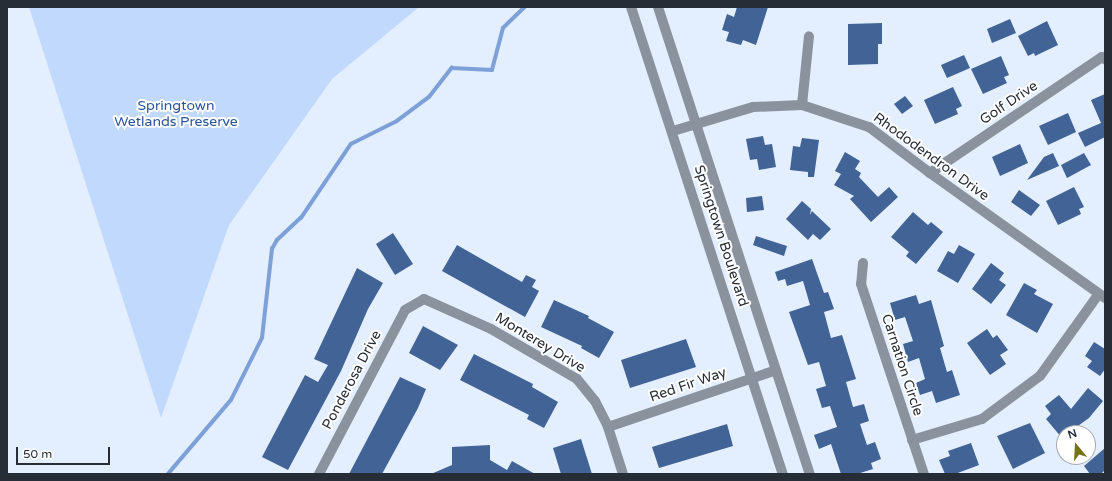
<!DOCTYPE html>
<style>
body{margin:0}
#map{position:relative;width:1112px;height:481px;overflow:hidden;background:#e3eefe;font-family:"Varela Round",sans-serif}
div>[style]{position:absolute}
.green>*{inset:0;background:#c1d9fc}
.stream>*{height:3.5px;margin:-1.75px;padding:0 1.75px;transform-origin:1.75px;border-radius:1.75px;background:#7ca0d7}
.building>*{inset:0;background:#416396}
.minor>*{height:10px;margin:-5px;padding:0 5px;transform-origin:5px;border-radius:5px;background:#8a929d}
span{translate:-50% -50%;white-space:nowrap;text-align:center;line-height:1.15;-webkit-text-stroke:4px #fff;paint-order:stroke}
.street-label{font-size:14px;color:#262d37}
.park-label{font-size:14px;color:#295699}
.frame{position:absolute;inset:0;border:8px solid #262d37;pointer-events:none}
.north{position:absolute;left:1056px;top:425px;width:40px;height:40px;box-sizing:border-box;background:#fff;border:1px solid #a8abaf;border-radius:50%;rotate:342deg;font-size:11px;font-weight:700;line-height:16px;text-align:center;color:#262d37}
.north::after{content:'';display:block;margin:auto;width:14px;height:18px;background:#757317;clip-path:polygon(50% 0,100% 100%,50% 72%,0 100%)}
.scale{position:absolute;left:16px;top:447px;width:94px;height:18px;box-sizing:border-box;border:2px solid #262d37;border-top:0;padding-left:5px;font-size:12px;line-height:14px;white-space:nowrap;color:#262d37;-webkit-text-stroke:3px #fff;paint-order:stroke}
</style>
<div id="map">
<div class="green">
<i style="clip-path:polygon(29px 7px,419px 7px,332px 79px,229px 225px,161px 418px)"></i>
</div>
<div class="stream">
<i style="left:168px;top:474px;width:97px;rotate:-49.6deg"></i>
<i style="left:231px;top:400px;width:69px;rotate:-63.4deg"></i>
<i style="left:262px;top:338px;width:90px;rotate:-83.6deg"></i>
<i style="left:272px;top:249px;width:10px;rotate:-61deg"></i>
<i style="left:277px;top:240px;width:33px;rotate:-43deg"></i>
<i style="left:301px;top:218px;width:89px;rotate:-56deg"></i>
<i style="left:351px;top:144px;width:51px;rotate:-26.6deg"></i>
<i style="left:397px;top:121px;width:40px;rotate:-37deg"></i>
<i style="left:429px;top:97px;width:37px;rotate:-52deg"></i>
<i style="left:452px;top:68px;width:40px;rotate:2.9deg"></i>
<i style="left:492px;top:70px;width:43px;rotate:-75.3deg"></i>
<i style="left:503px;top:28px;width:30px;rotate:-44deg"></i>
</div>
<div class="building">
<i style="clip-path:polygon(737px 7px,768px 7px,756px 45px,743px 40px,741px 45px,726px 41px,729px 32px,722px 30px,727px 14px,734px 17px)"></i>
<i style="clip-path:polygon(1010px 19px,1016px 33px,992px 43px,987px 29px)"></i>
<i style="clip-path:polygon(1047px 21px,1058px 45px,1035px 56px,1034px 53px,1028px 56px,1018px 36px)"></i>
<i style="clip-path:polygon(882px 23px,882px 44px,878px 44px,878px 64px,848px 65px,848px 24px)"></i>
<i style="clip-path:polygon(964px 55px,970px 68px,947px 78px,941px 65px)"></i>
<i style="clip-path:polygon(1001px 56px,1009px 75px,1004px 77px,1007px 83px,983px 94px,971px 69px)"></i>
<i style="clip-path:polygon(953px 87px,962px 106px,956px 109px,958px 114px,935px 124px,924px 100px)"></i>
<i style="clip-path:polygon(1105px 94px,1105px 137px,1085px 147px,1078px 133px,1101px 123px,1091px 100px)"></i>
<i style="clip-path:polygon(905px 96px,913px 106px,902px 114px,894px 104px)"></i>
<i style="clip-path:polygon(1068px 113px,1076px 132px,1048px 145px,1039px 126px)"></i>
<i style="clip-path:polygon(763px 136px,765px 145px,772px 144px,776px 167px,759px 170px,757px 159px,750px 160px,746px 139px)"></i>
<i style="clip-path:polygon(802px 138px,819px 140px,814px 177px,808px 177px,808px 172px,790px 170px,793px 146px,800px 147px)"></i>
<i style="clip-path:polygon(1020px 144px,1028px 163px,1000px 176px,992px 157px)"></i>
<i style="clip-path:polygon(845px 152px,860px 161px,855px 169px,861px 173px,859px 177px,878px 197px,889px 187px,898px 197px,871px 222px,850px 199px,854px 196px,834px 185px,841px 174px,835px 171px)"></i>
<i style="clip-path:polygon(1053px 153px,1059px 166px,1027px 180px,1044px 157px)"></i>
<i style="clip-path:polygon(1084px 153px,1091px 165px,1067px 178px,1061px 165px)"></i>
<i style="clip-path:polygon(1074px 187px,1084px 207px,1079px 209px,1081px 214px,1058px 225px,1046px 201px)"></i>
<i style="clip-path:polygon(1019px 190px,1040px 205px,1031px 216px,1011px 202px)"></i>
<i style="clip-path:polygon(762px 196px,764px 210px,747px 212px,746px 198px)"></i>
<i style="clip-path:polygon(802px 201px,811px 209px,810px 215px,812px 211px,831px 229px,820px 240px,813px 234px,808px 240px,786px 219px)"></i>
<i style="clip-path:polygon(913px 212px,928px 225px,931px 222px,943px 232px,916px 264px,906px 256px,909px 252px,891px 237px)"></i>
<i style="clip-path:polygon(393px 233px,413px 264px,395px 275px,376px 244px)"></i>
<i style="clip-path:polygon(756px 236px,787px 246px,784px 256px,753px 245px)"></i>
<i style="clip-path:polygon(457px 245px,522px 282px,526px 275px,536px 280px,532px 287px,539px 291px,525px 317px,442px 271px)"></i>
<i style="clip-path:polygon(959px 245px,975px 254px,958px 283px,937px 271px,948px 251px,954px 254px)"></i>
<i style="clip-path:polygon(812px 259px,824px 293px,828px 292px,834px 309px,824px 312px,831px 338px,842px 335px,856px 379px,846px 382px,853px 407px,864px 404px,869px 421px,860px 424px,867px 445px,875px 442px,881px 459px,871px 463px,873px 469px,857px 474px,841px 474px,831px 444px,819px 449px,814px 435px,837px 427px,830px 406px,822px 408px,816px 389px,826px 386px,819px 362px,808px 365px,789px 312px,810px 305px,803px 281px,787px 286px,785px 279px,778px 281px,775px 272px)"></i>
<i style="clip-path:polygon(991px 263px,1004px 273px,999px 280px,1006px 285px,991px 304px,972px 289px)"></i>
<i style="clip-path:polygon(357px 268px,383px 283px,368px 309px,341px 371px,288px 470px,262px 457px,305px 375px,318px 382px,328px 365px,314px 359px)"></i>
<i style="clip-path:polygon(1024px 283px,1037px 290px,1034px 294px,1053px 304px,1037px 333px,1006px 315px)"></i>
<i style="clip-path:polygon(916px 295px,919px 304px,931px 300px,944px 346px,940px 348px,947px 372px,952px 370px,960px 395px,936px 403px,932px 391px,920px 395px,916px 383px,925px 379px,919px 358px,908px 362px,903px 344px,913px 341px,905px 317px,895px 320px,890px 303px)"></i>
<i style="clip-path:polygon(554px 300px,589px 316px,588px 318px,614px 332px,599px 358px,581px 348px,582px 346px,541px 327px)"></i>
<i style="clip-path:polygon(423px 326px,458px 345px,440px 370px,409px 353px)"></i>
<i style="clip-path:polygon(987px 329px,993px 338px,997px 335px,1008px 350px,1000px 355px,1006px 364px,990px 375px,967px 343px)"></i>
<i style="clip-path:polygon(686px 339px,696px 367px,630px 388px,621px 360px)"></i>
<i style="clip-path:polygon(1094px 342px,1105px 349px,1105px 369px,1100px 376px,1087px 367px,1092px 361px,1085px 356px)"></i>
<i style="clip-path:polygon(474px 354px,533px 384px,532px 387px,558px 402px,544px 428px,527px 419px,529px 415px,460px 380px)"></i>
<i style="clip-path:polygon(400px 377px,426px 389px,418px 408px,382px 474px,349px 474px)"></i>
<i style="clip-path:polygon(1088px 388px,1103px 401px,1089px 418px,1068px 433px,1064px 433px,1062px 438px,1046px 419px,1051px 414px,1045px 406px,1059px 395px,1071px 409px)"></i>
<i style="clip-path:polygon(1030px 423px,1045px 453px,1013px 469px,997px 436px)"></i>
<i style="clip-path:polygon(727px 424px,733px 446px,659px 468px,652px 447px)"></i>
<i style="clip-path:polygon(581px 439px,592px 474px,561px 474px,553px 448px)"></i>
<i style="clip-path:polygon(971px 443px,979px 465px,955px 474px,945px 474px,939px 460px,950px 456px,948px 451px)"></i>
<i style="clip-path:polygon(490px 445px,490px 460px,507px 470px,512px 461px,535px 474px,431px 474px,452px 465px,452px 447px)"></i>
<i style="clip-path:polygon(1105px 448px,1105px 470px,1101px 474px,1090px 474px,1084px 466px)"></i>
</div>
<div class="minor">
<i style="left:631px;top:7px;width:491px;rotate:72deg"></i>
<i style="left:658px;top:7px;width:491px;rotate:72deg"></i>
<i style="left:802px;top:105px;width:69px;rotate:-84.2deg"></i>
<i style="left:673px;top:131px;width:84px;rotate:-16.7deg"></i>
<i style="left:753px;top:107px;width:49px;rotate:-2.3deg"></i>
<i style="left:802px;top:105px;width:71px;rotate:18.2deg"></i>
<i style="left:869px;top:127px;width:76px;rotate:37deg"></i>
<i style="left:930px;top:173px;width:215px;rotate:35.5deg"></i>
<i style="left:930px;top:173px;width:207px;rotate:-34deg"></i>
<i style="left:1102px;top:57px;width:4px;rotate:34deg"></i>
<i style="left:863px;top:263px;width:21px;rotate:95deg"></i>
<i style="left:861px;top:284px;width:200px;rotate:71.7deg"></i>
<i style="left:608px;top:427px;width:177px;rotate:-18.7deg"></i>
<i style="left:912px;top:440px;width:73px;rotate:-16.7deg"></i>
<i style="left:982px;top:419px;width:72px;rotate:-36.6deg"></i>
<i style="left:1040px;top:376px;width:100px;rotate:-54.4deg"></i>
<i style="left:319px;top:474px;width:185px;rotate:-62.3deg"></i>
<i style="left:405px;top:310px;width:22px;rotate:-30deg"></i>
<i style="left:424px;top:299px;width:73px;rotate:24.1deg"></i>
<i style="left:491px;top:329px;width:99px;rotate:30.2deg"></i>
<i style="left:577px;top:379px;width:28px;rotate:51deg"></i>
<i style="left:595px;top:401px;width:29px;rotate:63deg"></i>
<i style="left:608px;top:427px;width:49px;rotate:72.3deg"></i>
</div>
<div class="street-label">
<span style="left:1009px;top:103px;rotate:-34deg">Golf Drive</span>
<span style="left:931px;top:157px;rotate:36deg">Rhododendron Drive</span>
<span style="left:721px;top:236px;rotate:72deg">Springtown Boulevard</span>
<span style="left:540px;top:343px;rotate:31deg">Monterey Drive</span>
<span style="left:902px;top:365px;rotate:72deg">Carnation Circle</span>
<span style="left:352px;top:380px;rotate:-62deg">Ponderosa Drive</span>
<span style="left:688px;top:385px;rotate:-19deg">Red Fir Way</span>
</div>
<div class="park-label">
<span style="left:176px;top:114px">Springtown<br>Wetlands Preserve</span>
</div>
<div class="frame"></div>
<div class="north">N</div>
<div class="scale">50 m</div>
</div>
